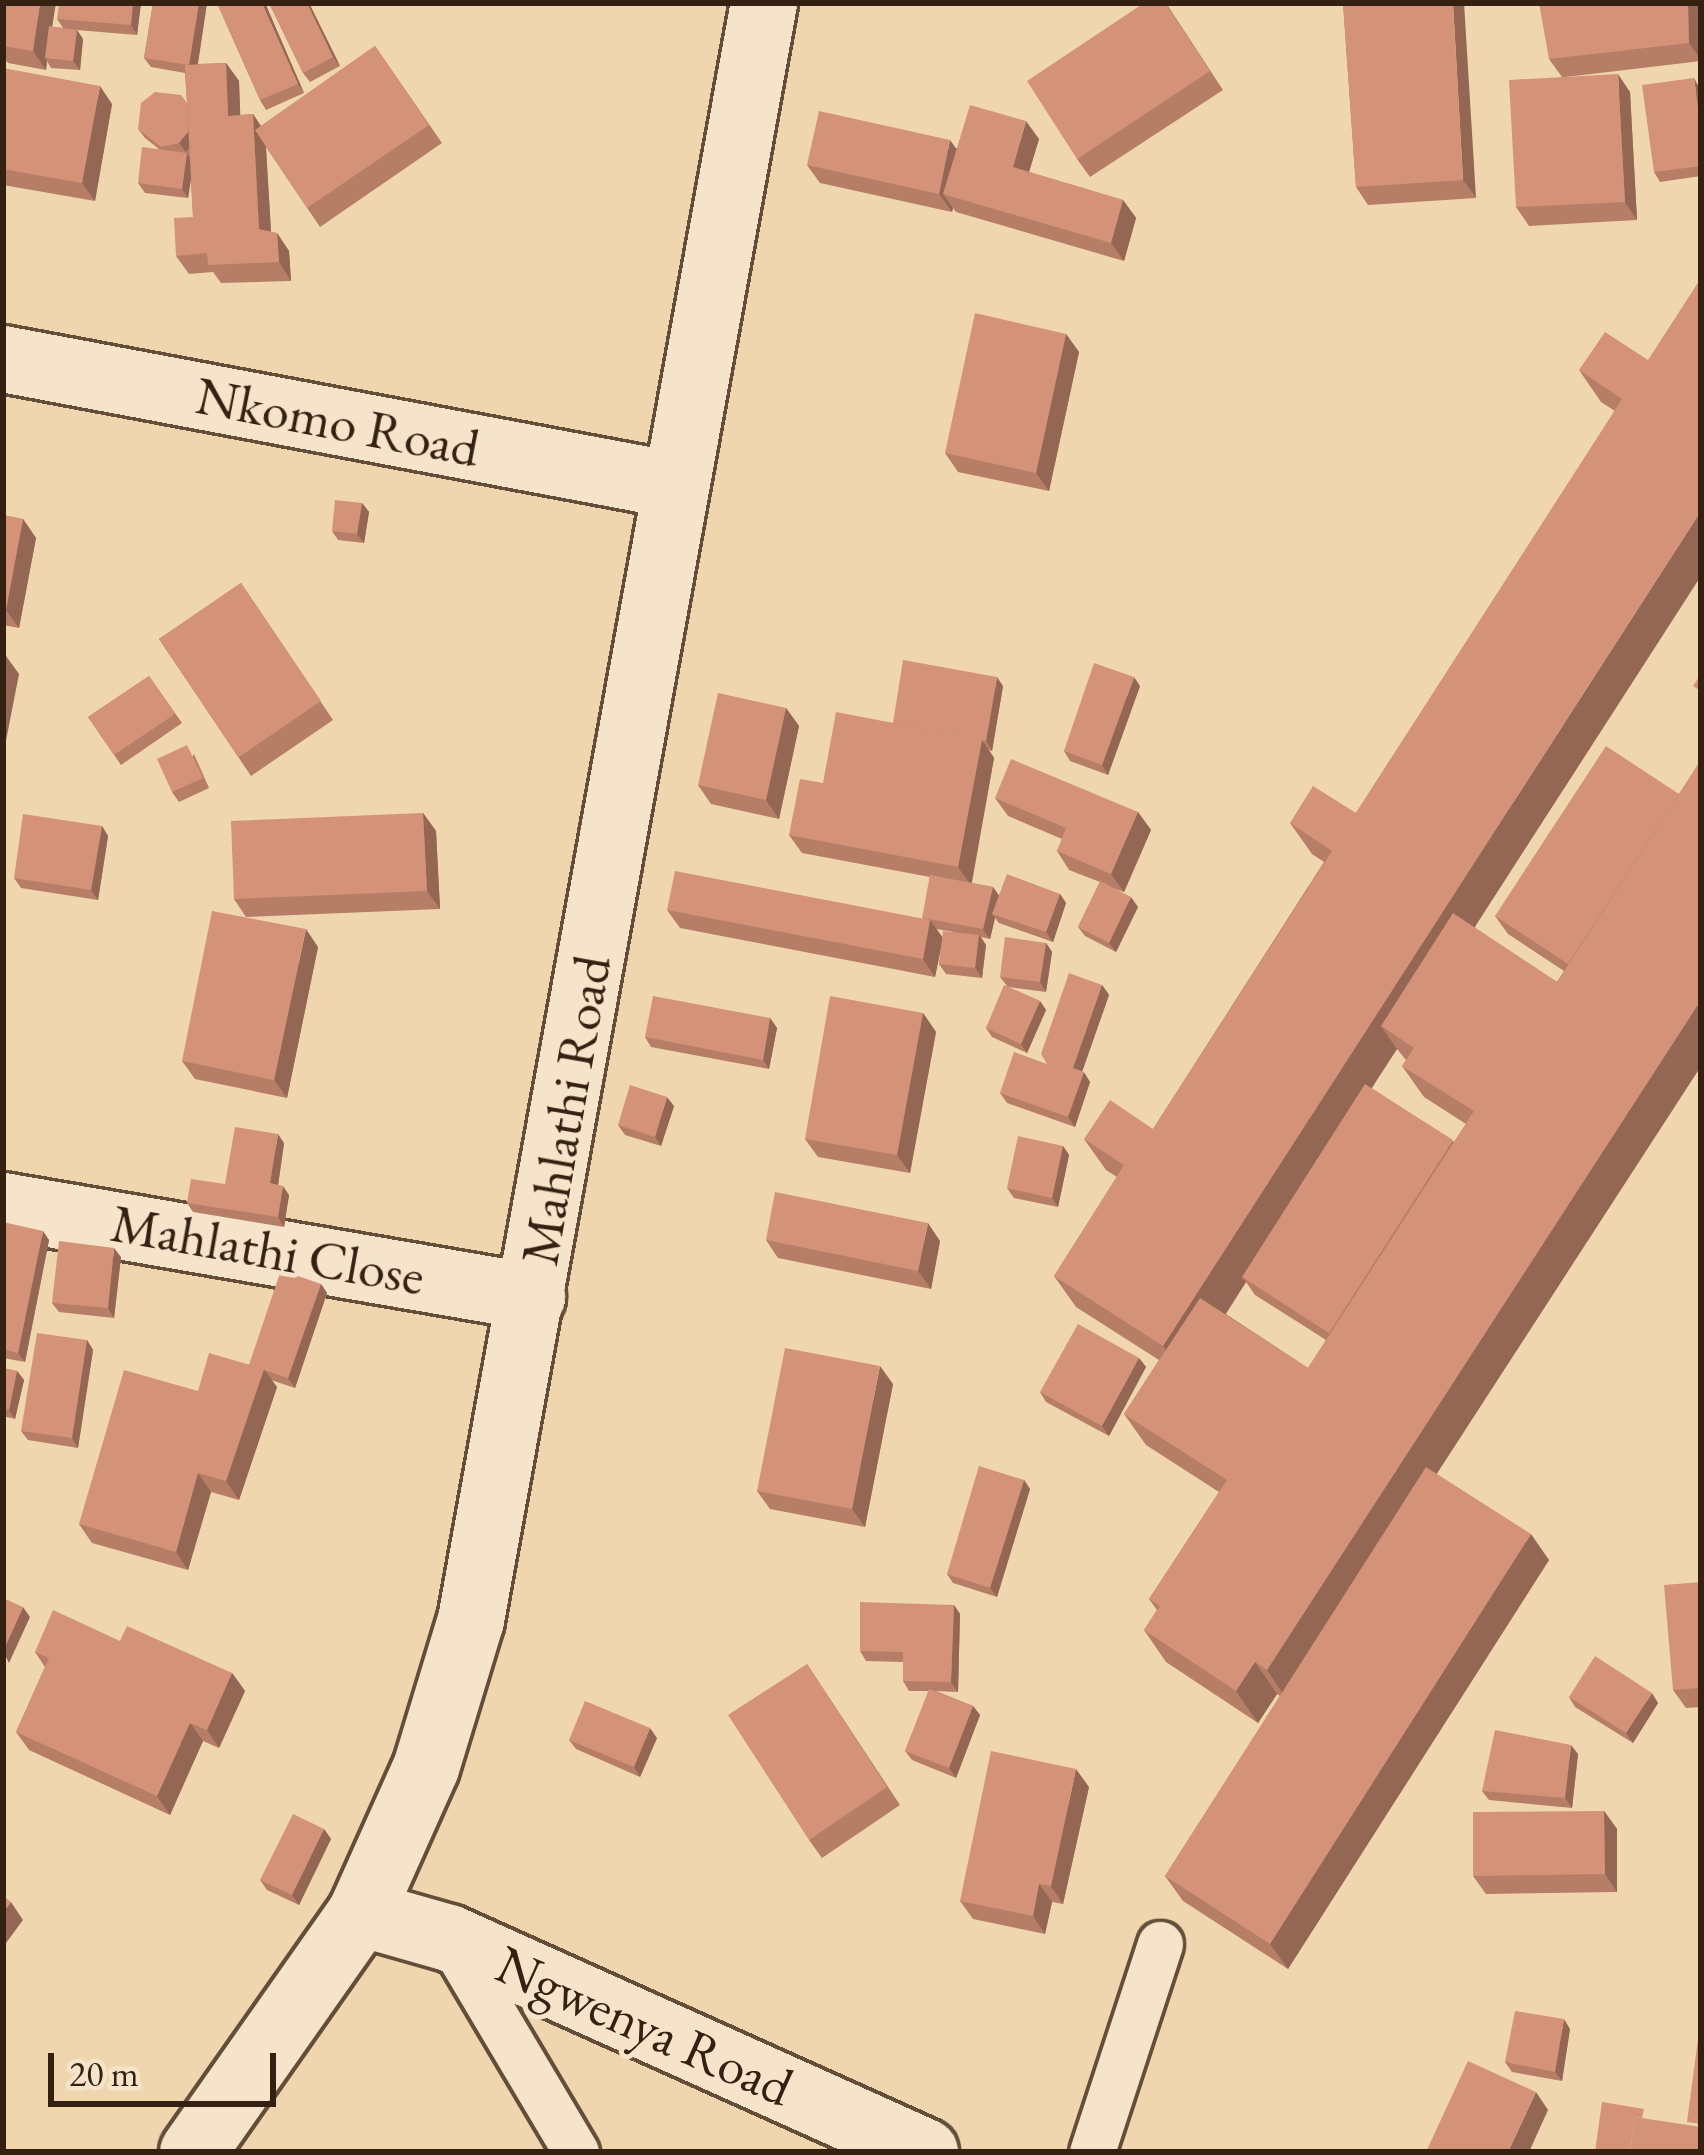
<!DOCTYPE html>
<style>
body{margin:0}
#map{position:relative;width:1704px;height:2155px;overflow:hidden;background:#efd6ae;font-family:"EB Garamond",serif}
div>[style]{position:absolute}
.roads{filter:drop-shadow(3px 0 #644e39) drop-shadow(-3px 0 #644e39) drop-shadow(0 3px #644e39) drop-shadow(0 -3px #644e39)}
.service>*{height:45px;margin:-22.5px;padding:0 22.5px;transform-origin:22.5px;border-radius:22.5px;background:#f5e4ca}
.minor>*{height:66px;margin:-33px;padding:0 33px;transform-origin:33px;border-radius:33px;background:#f5e4ca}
.tertiary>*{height:66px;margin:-33px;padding:0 33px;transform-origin:33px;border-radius:33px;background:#f5e4ca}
.wall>*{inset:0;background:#b67e67}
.shaded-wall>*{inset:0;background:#946754}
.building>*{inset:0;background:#d49378}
span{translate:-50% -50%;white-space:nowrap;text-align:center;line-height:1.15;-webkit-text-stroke:10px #f5e4ca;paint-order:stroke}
.street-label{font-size:54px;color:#352112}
.frame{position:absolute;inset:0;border:6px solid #352112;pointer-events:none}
.scale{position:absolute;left:48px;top:2053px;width:228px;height:54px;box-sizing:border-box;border:6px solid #352112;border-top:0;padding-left:15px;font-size:36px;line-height:42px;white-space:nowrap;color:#352112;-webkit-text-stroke:9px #f5e4ca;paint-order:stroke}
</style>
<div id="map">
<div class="roads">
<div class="service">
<i style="left:449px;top:1938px;width:249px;rotate:59.3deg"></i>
<i style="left:1092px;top:2152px;width:219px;rotate:-71.9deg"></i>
</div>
<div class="minor">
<i style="left:3px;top:359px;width:682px;rotate:10.65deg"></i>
<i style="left:3px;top:1206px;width:537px;rotate:9.76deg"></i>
</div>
<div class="tertiary">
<i style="left:361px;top:1913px;width:91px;rotate:15.9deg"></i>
<i style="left:449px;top:1938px;width:522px;rotate:24.21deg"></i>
<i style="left:193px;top:2152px;width:292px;rotate:-54.9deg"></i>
<i style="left:361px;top:1913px;width:159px;rotate:-65.9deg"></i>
<i style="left:426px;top:1768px;width:155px;rotate:-73.1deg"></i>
<i style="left:471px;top:1620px;width:1643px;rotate:-79.73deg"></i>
</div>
</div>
<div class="wall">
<i style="clip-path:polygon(3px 3px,52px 27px,63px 28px,57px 19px,141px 3px,137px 35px,77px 30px,83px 39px,80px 70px,51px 68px,47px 61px,46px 70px,8px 63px,3px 57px)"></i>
<i style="clip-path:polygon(153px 3px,207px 3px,198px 64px,226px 63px,239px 81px,240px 115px,253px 114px,261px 126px,375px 46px,442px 143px,320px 227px,266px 147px,271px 232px,277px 233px,289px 251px,291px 281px,221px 283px,213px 272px,189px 274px,176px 256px,193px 217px,191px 180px,188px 198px,145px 193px,138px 183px,159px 149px,145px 138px,138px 129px,187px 103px,185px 73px,151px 67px,144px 58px)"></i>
<i style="clip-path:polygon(217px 3px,265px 3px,304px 93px,266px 110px,260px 100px)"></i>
<i style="clip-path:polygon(269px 3px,309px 3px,340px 66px,310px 82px,303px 73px)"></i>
<i style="clip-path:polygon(1166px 3px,1223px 90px,1090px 177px,1077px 159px)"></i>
<i style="clip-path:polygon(1343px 3px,1476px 198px,1368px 205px,1356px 187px)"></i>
<i style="clip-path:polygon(1700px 3px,1701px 61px,1566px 77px,1630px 92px,1637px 220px,1529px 226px,1516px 207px,1562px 77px,1549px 59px)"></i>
<i style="clip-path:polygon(3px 68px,112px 104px,95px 201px,3px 185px)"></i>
<i style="clip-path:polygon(1700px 87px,1701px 176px,1660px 182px,1654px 172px)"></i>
<i style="clip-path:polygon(1039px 139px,1029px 172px,1123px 200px,1136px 218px,1124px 261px,956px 212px,953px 208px,952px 212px,820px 183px,807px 165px)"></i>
<i style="clip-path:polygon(1066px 334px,1079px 352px,1049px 491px,958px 472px,945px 453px)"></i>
<i style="clip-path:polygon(evenodd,1648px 360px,1475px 928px,1557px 982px,1564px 971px,1508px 934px,1495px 916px,1679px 794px,1701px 760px,1701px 1066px,1436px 1474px,1549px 1560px,1288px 1969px,1183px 1901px,1165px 1876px,1280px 1696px,1277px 1694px,1258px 1723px,1166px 1662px,1144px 1630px,1157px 1610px,1149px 1599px,1219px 1492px,1146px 1445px,1124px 1414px,1159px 1360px,1076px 1307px,1054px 1276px,1117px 1177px,1106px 1170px,1084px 1139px,1153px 1129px,1324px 862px,1312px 854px,1290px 823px,1356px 813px,1615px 411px,1601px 402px,1579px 370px,1648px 360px,1397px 1049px,1406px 1060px,1402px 1066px,1424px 1097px,1466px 1124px,1454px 1142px,1371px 1088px,1397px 1049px,1648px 360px,1246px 1282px,1255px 1295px,1326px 1340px,1308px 1368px,1226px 1314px,1246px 1282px)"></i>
<i style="clip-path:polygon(362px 503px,369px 512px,364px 543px,338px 540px,332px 531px)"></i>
<i style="clip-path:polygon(3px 515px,23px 519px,36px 538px,19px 628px,3px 625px)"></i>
<i style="clip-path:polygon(241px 583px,333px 720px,251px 776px,159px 639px)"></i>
<i style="clip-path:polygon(149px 676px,182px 723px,121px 765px,88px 717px)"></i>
<i style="clip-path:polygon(evenodd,1003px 686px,992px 751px,989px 750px,994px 758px,972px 883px,993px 887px,999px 896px,1060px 894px,1066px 903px,1053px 942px,999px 923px,995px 918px,990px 939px,981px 937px,986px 945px,982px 978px,946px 974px,939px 964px,942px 942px,935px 977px,680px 928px,667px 910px,923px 919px,930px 877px,802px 853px,789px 835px,823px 783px,893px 723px,1003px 686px,936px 929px,954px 932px,943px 938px,936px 929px)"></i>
<i style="clip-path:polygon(1140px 686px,1108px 775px,1070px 761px,1064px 751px)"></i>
<i style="clip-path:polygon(786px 708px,799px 726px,779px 819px,711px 804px,698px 785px)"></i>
<i style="clip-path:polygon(194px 754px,209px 788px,179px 802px,172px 792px)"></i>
<i style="clip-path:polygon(995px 798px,1138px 812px,1151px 830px,1124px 892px,1112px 888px,1138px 907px,1116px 952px,1085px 936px,1078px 927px,1100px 882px,1069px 870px,1057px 851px,1062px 839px,1008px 816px)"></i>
<i style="clip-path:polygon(423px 813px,436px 831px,440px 909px,246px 917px,234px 899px)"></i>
<i style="clip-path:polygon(102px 826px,108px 836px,98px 900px,21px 888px,14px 878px)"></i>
<i style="clip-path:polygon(1046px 943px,1052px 952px,1046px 992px,1008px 987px,1040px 1001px,1046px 1010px,1027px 1053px,992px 1037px,986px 1028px,1007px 986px,1000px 977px)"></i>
<i style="clip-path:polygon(318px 947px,287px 1098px,195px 1079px,182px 1061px)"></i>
<i style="clip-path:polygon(1102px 985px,1109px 995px,1082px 1071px,1090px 1082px,1075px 1127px,1007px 1103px,1000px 1093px,1047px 1064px)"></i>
<i style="clip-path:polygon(923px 1013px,936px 1032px,910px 1173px,818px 1157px,805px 1139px)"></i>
<i style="clip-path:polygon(770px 1018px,777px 1028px,769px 1069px,651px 1047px,645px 1037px)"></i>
<i style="clip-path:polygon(674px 1106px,661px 1146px,625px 1135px,618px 1125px)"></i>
<i style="clip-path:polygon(284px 1143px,278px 1185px,289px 1195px,284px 1227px,193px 1212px,187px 1203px,225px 1184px)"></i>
<i style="clip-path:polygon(1063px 1146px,1069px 1155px,1058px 1207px,1014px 1198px,1007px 1188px)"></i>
<i style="clip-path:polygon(3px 1222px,49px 1240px,25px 1362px,3px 1358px)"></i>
<i style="clip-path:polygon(766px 1240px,940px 1241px,931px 1289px,778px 1258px)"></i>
<i style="clip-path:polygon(121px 1257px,114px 1318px,59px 1312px,52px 1303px)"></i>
<i style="clip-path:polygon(321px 1284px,327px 1293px,295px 1388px,271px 1380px,277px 1387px,239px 1500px,211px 1492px,188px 1570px,92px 1543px,79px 1524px,198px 1391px,249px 1365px)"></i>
<i style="clip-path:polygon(87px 1340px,93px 1350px,78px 1448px,28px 1440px,21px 1431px)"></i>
<i style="clip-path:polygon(1139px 1358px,1146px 1367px,1109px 1436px,1046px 1402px,1040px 1392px)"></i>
<i style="clip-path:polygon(3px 1368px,17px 1371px,24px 1380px,15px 1419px,3px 1416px)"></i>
<i style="clip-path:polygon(893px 1384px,865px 1527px,770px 1509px,757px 1491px)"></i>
<i style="clip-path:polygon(1024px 1480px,1030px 1489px,997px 1597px,953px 1583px,947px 1574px)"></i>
<i style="clip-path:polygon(1701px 1582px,1701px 1707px,1686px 1708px,1673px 1690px)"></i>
<i style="clip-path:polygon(954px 1605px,960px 1614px,958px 1692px,936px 1691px,973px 1706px,980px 1715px,956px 1778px,912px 1760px,905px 1751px,929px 1691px,909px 1691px,903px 1681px,903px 1662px,866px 1661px,860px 1651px)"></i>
<i style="clip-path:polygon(120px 1641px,232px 1673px,245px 1691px,219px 1748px,203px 1741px,170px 1815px,29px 1750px,16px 1732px,45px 1667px,35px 1652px)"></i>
<i style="clip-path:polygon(807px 1664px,900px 1805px,822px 1858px,809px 1840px)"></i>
<i style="clip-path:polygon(1569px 1697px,1658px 1703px,1633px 1743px,1575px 1707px)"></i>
<i style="clip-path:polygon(657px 1738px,640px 1777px,576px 1749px,569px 1740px)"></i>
<i style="clip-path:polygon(1578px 1754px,1572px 1808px,1489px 1800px,1482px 1791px)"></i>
<i style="clip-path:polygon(1089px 1787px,1063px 1904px,1052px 1902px,1045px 1934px,973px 1919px,960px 1901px)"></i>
<i style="clip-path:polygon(1604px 1811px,1617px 1829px,1617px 1892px,1486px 1894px,1473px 1876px)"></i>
<i style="clip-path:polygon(324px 1829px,331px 1839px,299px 1905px,267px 1890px,260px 1880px)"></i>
<i style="clip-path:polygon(1570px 2029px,1562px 2081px,1512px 2072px,1505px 2062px)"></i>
</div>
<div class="shaded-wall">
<i style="clip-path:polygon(40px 3px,56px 3px,47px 59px,45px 58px,47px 61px,46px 70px,33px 51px)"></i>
<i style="clip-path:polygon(133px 3px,141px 3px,137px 35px,131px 25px)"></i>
<i style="clip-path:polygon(199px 3px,207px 3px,196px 75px,189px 65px)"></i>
<i style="clip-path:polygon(262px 3px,265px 3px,304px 93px,298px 84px)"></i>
<i style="clip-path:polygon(307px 3px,309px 3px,340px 66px,333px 57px)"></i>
<i style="clip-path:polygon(1453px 3px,1464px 3px,1476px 198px,1463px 180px)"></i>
<i style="clip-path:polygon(1688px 3px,1700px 3px,1701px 60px,1689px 43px)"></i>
<i style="clip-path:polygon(77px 30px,83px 39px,80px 70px,73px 61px)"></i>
<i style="clip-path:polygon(226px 63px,239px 81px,241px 134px,228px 116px)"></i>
<i style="clip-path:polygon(1618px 74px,1630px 92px,1637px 220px,1625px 202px)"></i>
<i style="clip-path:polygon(1694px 78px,1701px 91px,1701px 130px)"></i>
<i style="clip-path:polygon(100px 86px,112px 104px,95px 201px,82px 183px)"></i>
<i style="clip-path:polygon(253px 114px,265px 133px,272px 247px,259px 229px)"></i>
<i style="clip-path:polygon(1026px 121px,1039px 139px,1025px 185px,1013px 167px)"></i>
<i style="clip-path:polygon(191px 128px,198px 137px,186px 152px,179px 143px)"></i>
<i style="clip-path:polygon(950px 140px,963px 158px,943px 194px,953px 208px,952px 212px,939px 194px)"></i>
<i style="clip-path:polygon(187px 153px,193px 163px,188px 198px,182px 189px)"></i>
<i style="clip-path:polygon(1123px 200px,1136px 218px,1124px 261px,1111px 243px)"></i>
<i style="clip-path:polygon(277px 233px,289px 251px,291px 281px,279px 262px)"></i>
<i style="clip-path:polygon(1066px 334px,1079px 352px,1049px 491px,1036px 473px)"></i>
<i style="clip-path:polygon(362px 503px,369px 512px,364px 543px,357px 534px)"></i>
<i style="clip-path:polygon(1701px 511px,1701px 576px,1402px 1040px,1381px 1026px,1397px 1049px,1248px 1280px,1242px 1277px,1246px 1282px,1185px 1377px,1163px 1346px)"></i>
<i style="clip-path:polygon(23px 519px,36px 538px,19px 628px,6px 610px)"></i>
<i style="clip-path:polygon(6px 656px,19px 674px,3px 756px,3px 672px)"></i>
<i style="clip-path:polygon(997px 677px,1003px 686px,992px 751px,986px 741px)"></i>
<i style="clip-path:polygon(1134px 677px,1140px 686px,1108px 775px,1102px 765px)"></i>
<i style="clip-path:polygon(786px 708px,799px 726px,779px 819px,766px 800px)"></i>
<i style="clip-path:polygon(982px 740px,994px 758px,971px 885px,958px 867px)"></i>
<i style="clip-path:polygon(1138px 812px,1151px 830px,1124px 892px,1111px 874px)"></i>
<i style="clip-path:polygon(423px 813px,436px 831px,440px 909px,427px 891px)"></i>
<i style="clip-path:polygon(102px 826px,108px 836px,98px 900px,91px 890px)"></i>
<i style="clip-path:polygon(993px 887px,1000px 897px,992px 914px,995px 918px,990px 939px,983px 929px)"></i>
<i style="clip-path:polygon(1060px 894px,1066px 903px,1053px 942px,1046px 932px)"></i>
<i style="clip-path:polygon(1131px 897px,1138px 907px,1116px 952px,1109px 943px)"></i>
<i style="clip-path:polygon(930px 920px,943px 938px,935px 977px,923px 959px)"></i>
<i style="clip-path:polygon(306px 929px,318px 947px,287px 1098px,274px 1080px)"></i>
<i style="clip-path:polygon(979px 935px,986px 945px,982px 978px,975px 968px)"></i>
<i style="clip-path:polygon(1046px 943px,1052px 952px,1046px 992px,1040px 982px)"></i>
<i style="clip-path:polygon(1102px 985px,1109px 995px,1080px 1078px,1073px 1068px)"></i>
<i style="clip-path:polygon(1701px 1000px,1701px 1066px,1289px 1702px,1267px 1670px)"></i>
<i style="clip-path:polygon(1040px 1001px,1046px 1010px,1027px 1053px,1021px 1044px)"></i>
<i style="clip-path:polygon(923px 1013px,936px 1032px,910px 1173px,897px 1155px)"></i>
<i style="clip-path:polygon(770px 1018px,777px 1028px,769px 1069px,763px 1060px)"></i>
<i style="clip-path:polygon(1084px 1072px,1090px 1082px,1075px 1127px,1068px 1117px)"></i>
<i style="clip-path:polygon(667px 1097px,674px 1106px,661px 1146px,655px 1137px)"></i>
<i style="clip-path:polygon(278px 1134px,284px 1143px,277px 1193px,270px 1183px)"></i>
<i style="clip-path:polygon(1063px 1146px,1069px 1155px,1058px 1207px,1052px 1198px)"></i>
<i style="clip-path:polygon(283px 1186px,289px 1195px,284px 1227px,278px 1217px)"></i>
<i style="clip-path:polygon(928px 1223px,940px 1241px,931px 1289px,918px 1271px)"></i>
<i style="clip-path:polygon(43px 1231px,49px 1240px,25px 1362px,18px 1353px)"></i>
<i style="clip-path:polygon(114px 1248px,121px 1257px,114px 1318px,108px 1308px)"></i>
<i style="clip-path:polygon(321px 1284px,327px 1293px,295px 1388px,288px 1378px)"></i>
<i style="clip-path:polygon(87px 1340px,93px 1350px,78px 1448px,72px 1438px)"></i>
<i style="clip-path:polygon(1139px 1358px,1146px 1367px,1109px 1436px,1102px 1426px)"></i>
<i style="clip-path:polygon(880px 1366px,893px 1384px,865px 1527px,852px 1509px)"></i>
<i style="clip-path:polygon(264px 1369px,277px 1387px,239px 1500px,226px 1481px)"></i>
<i style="clip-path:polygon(17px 1371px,24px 1380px,15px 1419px,9px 1410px)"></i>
<i style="clip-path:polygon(198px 1473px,211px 1492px,188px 1570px,176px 1552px)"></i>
<i style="clip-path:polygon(1024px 1480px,1030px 1489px,997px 1597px,990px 1588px)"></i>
<i style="clip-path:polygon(1531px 1534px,1549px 1560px,1288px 1969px,1270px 1944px)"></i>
<i style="clip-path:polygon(954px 1605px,960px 1614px,958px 1692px,951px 1682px)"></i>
<i style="clip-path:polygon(23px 1607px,30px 1617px,9px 1663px,3px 1651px)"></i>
<i style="clip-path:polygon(1255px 1662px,1277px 1694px,1258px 1723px,1236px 1691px)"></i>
<i style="clip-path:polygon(232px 1673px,245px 1691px,219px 1748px,207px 1730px)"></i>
<i style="clip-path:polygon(1652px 1693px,1658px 1703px,1633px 1743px,1626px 1733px)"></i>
<i style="clip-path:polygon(973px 1706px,980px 1715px,956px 1778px,949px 1768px)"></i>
<i style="clip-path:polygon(190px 1723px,203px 1741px,170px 1815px,157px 1796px)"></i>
<i style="clip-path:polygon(650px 1728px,657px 1738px,640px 1777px,634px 1767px)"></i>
<i style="clip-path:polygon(1571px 1745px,1578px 1754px,1572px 1808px,1565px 1798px)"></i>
<i style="clip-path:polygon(1076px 1769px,1089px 1787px,1063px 1904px,1051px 1886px)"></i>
<i style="clip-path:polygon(1604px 1811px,1617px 1829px,1617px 1892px,1605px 1874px)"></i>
<i style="clip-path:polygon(324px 1829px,331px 1839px,299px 1905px,292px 1895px)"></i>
<i style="clip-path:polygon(1039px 1884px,1052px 1902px,1045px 1934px,1033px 1916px)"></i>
<i style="clip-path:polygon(11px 1902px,23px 1920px,3px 1947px,3px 1912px)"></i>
<i style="clip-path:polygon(1564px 2019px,1570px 2029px,1562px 2081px,1555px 2072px)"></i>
<i style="clip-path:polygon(1536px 2092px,1548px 2110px,1529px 2152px,1508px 2152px)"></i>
</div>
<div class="building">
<i style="clip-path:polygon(3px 3px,40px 3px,33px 51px,3px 46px)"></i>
<i style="clip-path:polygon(59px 3px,133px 3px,131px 25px,57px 19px)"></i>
<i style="clip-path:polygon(153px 3px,199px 3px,189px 65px,144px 58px)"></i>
<i style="clip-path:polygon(217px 3px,262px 3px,298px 84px,260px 100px)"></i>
<i style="clip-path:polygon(269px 3px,307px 3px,333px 57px,303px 73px)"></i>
<i style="clip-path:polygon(1144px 3px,1165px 3px,1210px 71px,1077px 159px,1027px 81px)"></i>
<i style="clip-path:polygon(1343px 3px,1453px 3px,1463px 180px,1356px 187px)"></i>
<i style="clip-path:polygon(1539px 3px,1688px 3px,1689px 43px,1549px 59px)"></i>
<i style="clip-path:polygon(49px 26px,77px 30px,73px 61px,45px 58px)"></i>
<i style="clip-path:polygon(375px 46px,429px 125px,307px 208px,255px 130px)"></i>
<i style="clip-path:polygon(226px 63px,228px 116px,253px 114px,259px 229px,277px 233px,279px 262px,208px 265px,207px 253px,176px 256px,174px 218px,193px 217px,185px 65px)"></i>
<i style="clip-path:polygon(3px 68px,100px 86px,82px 183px,3px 169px)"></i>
<i style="clip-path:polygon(1618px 74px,1625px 202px,1516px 207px,1509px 80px)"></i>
<i style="clip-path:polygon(1694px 78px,1701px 130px,1701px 166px,1654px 172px,1642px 85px)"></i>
<i style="clip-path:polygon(155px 92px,181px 95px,187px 103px,188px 132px,179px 143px,161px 147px,138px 129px,141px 103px)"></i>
<i style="clip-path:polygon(970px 105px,1026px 121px,1013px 167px,1123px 200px,1111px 243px,943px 194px)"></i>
<i style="clip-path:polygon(819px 111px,950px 140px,939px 194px,807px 165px)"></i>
<i style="clip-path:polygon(142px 147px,187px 153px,182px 189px,138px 183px)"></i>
<i style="clip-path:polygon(1701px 278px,1701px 511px,1163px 1346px,1054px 1276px,1124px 1165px,1084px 1139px,1110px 1100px,1153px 1129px,1332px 851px,1290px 823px,1313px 786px,1356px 813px,1622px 399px,1579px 370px,1605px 332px,1648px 360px)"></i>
<i style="clip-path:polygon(975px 313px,1066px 334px,1036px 473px,945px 453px)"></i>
<i style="clip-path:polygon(335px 500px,362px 503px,357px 534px,332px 531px)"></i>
<i style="clip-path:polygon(3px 515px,23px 519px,6px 610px,3px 610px)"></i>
<i style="clip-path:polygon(241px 583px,321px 701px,239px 757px,159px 639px)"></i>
<i style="clip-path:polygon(903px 660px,997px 677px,986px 741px,893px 723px)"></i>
<i style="clip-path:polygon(1094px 663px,1134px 677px,1102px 765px,1064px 751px)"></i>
<i style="clip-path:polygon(1701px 674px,1701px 691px,1693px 686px)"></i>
<i style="clip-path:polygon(149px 676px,175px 714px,114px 755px,88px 717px)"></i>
<i style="clip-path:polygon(718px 693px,786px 708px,766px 800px,698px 785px)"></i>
<i style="clip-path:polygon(836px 712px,982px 740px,958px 867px,789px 835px,800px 779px,823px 783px)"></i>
<i style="clip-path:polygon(187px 745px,203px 778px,172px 792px,157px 759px)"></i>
<i style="clip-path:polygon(1606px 746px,1679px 794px,1568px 964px,1495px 916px)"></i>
<i style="clip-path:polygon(1011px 759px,1138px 812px,1111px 874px,1057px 851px,1066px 828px,995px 798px)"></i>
<i style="clip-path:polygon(1701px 760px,1701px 1000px,1267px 1670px,1255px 1662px,1236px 1691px,1144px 1630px,1160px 1606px,1149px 1599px,1227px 1480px,1124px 1414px,1200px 1298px,1308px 1368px,1474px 1111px,1402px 1066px,1414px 1048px,1381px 1026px,1453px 913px,1557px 982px)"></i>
<i style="clip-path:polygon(423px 813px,427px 891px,234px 899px,231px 821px)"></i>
<i style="clip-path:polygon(23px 814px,102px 826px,91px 890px,14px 878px)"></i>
<i style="clip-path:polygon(675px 871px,930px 920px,923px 959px,667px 910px)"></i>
<i style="clip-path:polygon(1007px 874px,1060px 894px,1046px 932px,992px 914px)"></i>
<i style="clip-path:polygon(930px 875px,993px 887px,983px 929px,922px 918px)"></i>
<i style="clip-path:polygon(1100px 881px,1131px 897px,1109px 943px,1078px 927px)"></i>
<i style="clip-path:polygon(212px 911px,306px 929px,274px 1080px,182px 1061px)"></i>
<i style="clip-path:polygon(943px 931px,979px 935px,975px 968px,939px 964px)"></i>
<i style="clip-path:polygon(1005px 937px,1046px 943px,1040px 982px,1000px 977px)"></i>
<i style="clip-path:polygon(1069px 973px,1102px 985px,1073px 1068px,1084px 1072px,1068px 1117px,1000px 1093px,1014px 1052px,1047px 1064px,1041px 1054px)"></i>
<i style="clip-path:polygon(1004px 985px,1040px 1001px,1021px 1044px,986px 1028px)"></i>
<i style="clip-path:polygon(653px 996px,770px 1018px,763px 1060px,645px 1037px)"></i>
<i style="clip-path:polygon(830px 996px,923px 1013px,897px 1155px,805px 1139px)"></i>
<i style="clip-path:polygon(1365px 1084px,1453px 1140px,1329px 1333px,1242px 1277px)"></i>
<i style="clip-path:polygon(630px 1085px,667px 1097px,655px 1137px,618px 1125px)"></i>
<i style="clip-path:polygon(235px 1127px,278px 1134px,270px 1183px,283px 1186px,278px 1217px,187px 1203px,191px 1179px,225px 1184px)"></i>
<i style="clip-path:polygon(1018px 1136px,1063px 1146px,1052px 1198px,1007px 1188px)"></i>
<i style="clip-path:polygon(775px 1192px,928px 1223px,918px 1271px,766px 1240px)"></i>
<i style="clip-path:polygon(3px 1222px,43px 1231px,18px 1353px,3px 1349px)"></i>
<i style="clip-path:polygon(59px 1241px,114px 1248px,108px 1308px,52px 1303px)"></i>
<i style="clip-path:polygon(281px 1270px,321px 1284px,288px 1378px,249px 1365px)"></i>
<i style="clip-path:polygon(1078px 1324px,1139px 1358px,1102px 1426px,1040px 1392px)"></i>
<i style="clip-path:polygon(37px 1333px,87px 1340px,72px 1438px,21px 1431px)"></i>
<i style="clip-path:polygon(785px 1348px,880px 1366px,852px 1509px,757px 1491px)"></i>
<i style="clip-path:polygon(209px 1353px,264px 1369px,226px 1481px,198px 1473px,176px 1552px,79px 1524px,124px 1370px,198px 1391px)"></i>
<i style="clip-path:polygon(3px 1368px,17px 1371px,9px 1410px,3px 1408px)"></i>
<i style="clip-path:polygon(979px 1466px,1024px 1480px,990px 1588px,947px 1574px)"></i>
<i style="clip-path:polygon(1426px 1467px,1531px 1534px,1270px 1944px,1165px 1876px)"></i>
<i style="clip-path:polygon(1701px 1582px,1701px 1688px,1673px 1690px,1664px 1585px)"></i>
<i style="clip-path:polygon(3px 1598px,23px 1607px,3px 1651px)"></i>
<i style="clip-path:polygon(860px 1602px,954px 1605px,951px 1682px,903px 1681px,903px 1652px,860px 1651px)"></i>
<i style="clip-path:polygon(53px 1610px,120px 1641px,127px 1626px,232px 1673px,207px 1730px,190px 1723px,157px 1796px,16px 1732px,49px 1658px,35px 1652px)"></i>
<i style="clip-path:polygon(1595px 1656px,1652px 1693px,1626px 1733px,1569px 1697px)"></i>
<i style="clip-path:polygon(807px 1664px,887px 1787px,809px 1840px,728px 1715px)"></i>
<i style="clip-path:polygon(929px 1689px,973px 1706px,949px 1768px,905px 1751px)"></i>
<i style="clip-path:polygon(585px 1701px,650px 1728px,634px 1767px,569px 1740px)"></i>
<i style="clip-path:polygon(1495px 1730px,1571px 1745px,1565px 1798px,1482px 1791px)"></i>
<i style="clip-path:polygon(991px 1751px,1076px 1769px,1051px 1886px,1039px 1884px,1033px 1916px,960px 1901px)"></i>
<i style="clip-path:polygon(1604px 1811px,1605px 1874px,1473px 1876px,1473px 1812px)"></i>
<i style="clip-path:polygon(293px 1814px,324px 1829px,292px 1895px,260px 1880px)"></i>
<i style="clip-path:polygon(3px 1896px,11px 1902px,3px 1912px)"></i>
<i style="clip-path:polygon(1515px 2011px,1564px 2019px,1555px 2072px,1505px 2062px)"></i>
<i style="clip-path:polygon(1698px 2039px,1701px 2040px,1701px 2124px,1687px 2122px)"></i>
<i style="clip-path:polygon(1468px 2061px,1536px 2092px,1508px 2152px,1426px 2152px)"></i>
<i style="clip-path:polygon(1602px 2102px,1644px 2109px,1642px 2118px,1635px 2117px,1630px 2152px,1595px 2152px)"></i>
<i style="clip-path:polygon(1635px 2117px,1701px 2127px,1701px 2152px,1630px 2152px)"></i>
</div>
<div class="street-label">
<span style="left:338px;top:421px;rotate:11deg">Nkomo Road</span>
<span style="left:565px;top:1110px;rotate:-80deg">Mahlathi Road</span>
<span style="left:268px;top:1249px;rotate:10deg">Mahlathi Close</span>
<span style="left:645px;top:2025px;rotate:24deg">Ngwenya Road</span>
</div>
<div class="frame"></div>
<div class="scale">20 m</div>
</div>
